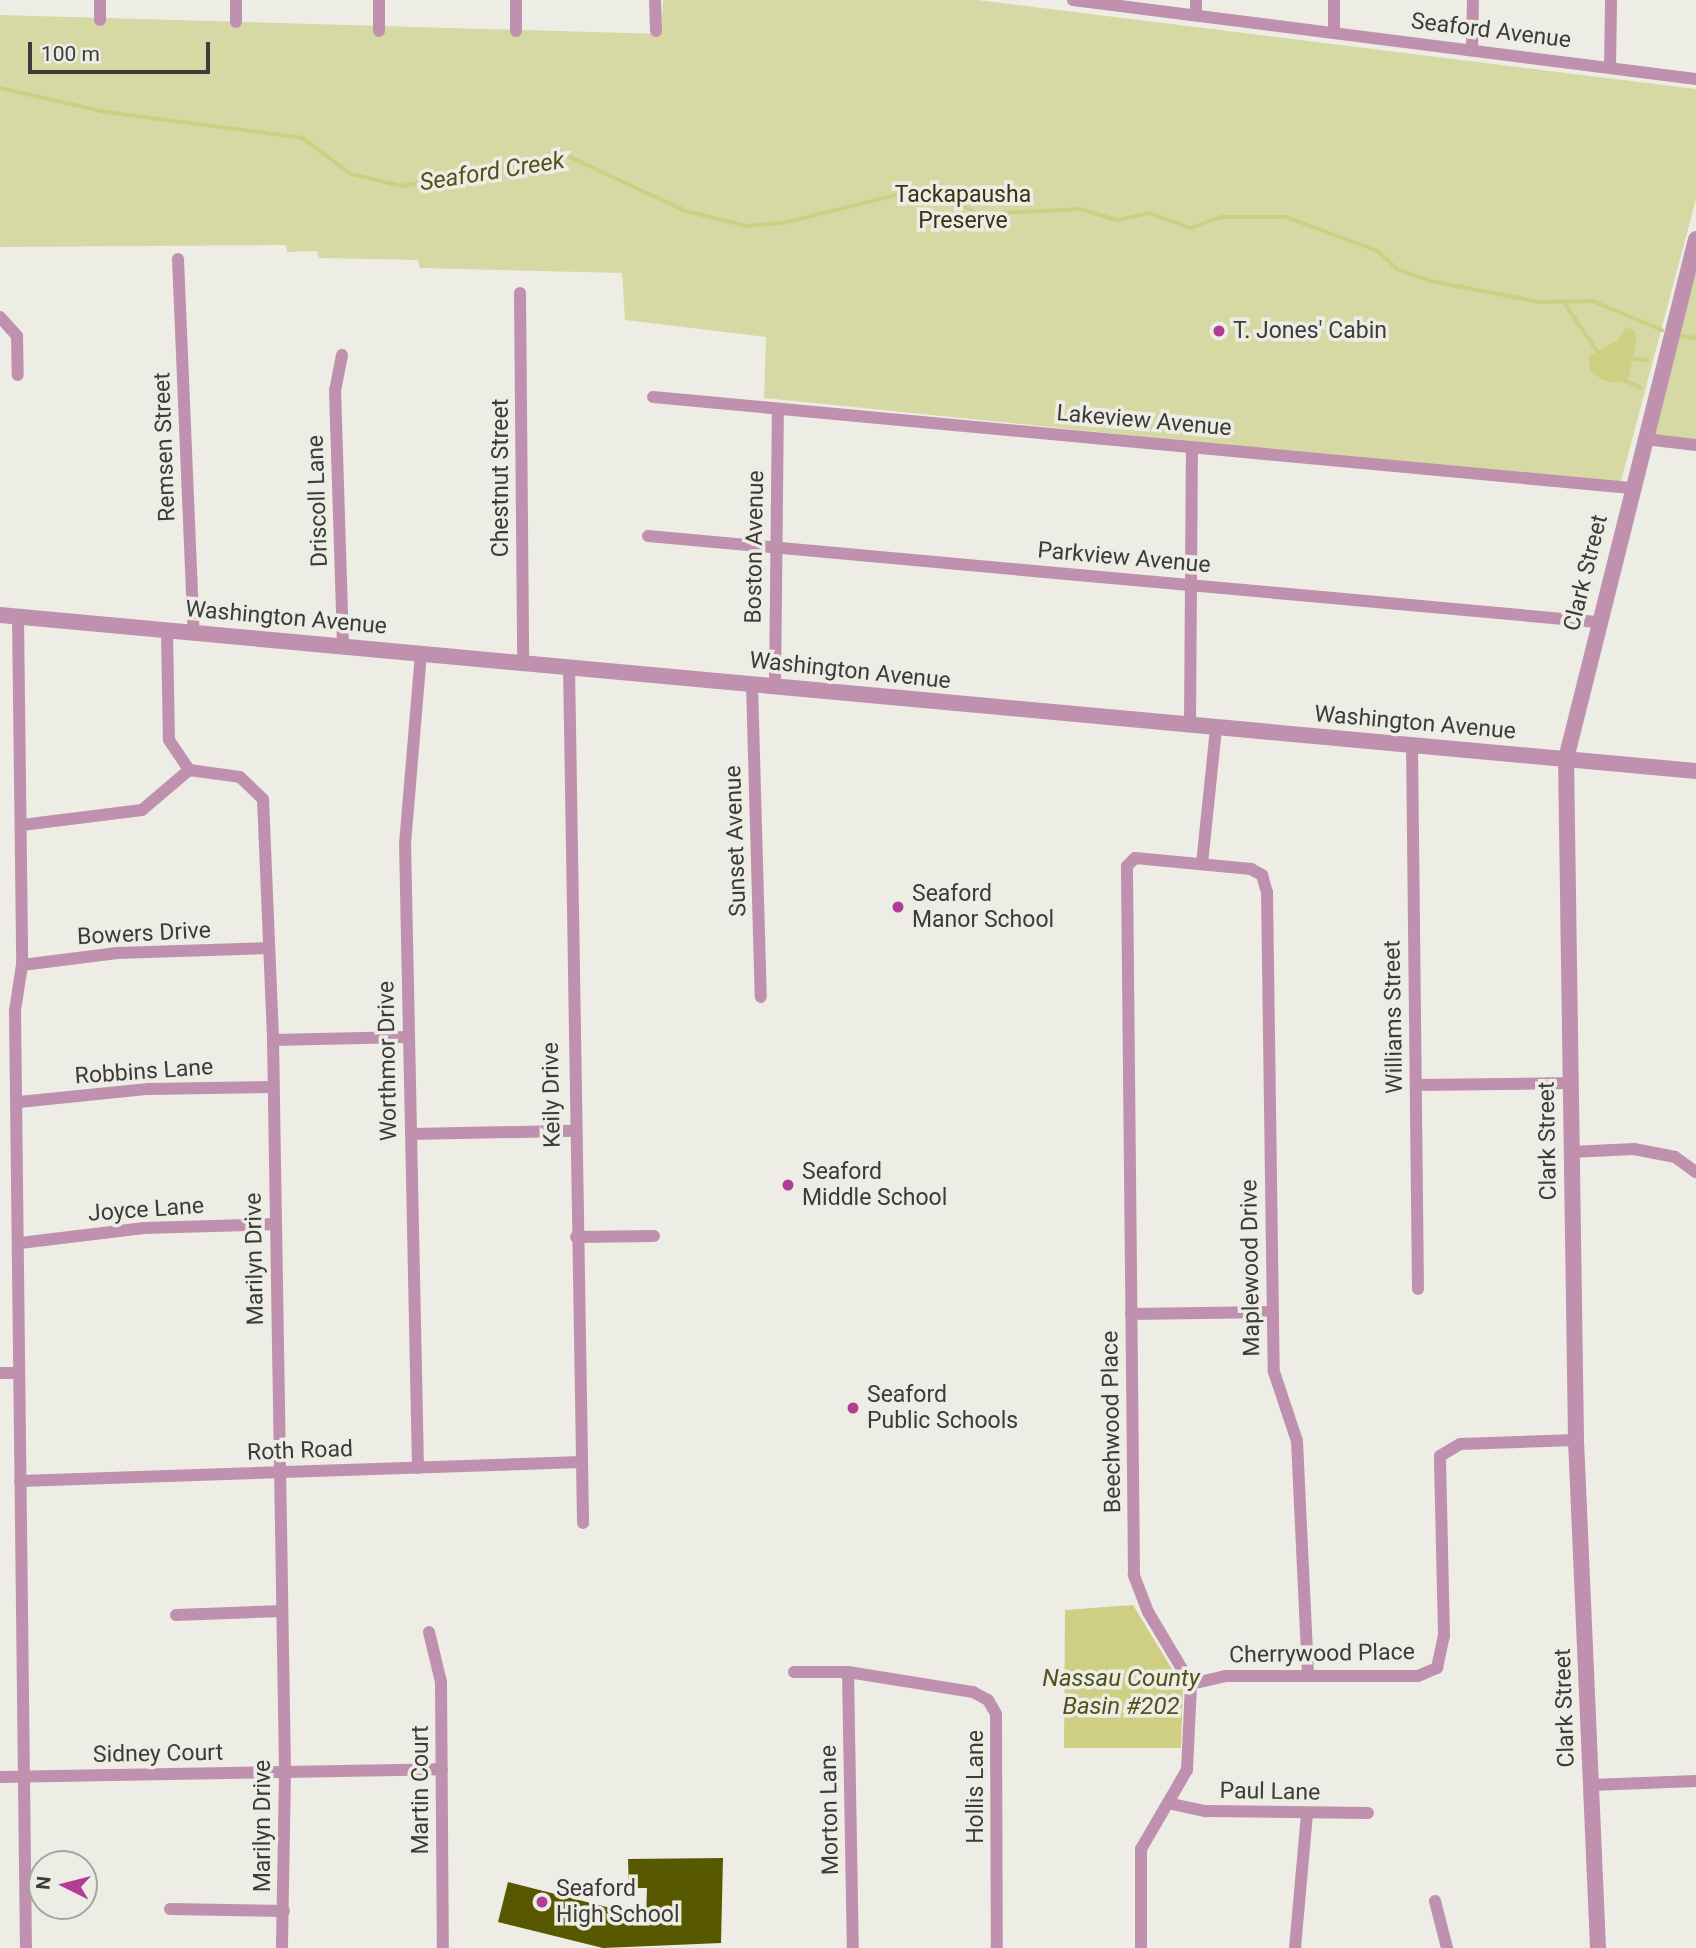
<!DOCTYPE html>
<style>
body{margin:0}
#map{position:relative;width:1696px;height:1948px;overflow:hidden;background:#edede6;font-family:Roboto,sans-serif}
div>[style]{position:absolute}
.green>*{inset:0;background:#d7d9a5}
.water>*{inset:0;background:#cecf83}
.stream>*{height:3.5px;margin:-1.75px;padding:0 1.75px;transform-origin:1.75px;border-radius:1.75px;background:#cecf83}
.building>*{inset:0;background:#585800}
.minor>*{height:12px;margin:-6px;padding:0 6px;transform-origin:6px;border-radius:6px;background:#c090af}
.tertiary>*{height:16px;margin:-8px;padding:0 8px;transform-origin:8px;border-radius:8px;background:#c090af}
.dots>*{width:19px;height:19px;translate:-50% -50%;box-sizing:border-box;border:4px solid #edede6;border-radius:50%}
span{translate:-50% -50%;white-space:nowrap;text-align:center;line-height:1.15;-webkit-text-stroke:7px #edede6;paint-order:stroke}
.street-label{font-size:23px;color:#3b3b38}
.park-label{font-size:23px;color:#353514}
.poi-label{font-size:23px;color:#3b3b38}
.left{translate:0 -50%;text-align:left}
.water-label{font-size:24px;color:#515119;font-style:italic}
.north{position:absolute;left:28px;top:1850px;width:70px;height:70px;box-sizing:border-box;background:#edede6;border:2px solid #a6a6a0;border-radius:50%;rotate:276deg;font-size:19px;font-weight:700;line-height:28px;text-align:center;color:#3b3b38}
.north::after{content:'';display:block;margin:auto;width:24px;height:32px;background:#b33d94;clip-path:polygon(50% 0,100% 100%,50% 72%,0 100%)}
.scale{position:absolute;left:28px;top:42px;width:182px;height:32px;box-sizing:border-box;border:4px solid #3b3b38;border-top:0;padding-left:9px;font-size:21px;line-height:24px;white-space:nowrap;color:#3b3b38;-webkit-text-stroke:5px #edede6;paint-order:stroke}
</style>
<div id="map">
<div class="green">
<i style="clip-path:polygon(663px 0,977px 0,1696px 89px,1696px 199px,1620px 485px,764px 398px,766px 337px,625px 320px,622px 273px,420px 268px,418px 260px,319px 258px,317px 251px,287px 252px,286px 245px,0 247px,0 15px,661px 34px)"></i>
<i style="clip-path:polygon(1696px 272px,1696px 441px,1653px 436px,1684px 316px)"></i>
</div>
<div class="water">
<i style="clip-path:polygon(1626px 327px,1635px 331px,1636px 341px,1629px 377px,1616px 383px,1602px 380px,1590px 370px,1589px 356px,1618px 340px)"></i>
<i style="clip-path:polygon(1133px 1605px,1183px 1687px,1181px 1748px,1064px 1748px,1065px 1610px)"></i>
</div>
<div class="stream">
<i style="left:0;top:88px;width:109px;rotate:12.8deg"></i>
<i style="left:106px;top:112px;width:199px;rotate:7.5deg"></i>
<i style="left:303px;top:138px;width:60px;rotate:36.9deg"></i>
<i style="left:351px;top:174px;width:52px;rotate:13.2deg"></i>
<i style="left:402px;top:186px;width:169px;rotate:-10.2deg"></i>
<i style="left:568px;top:156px;width:130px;rotate:25deg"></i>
<i style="left:686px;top:211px;width:63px;rotate:13.8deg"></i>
<i style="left:747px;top:226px;width:36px;rotate:-5deg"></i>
<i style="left:783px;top:223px;width:133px;rotate:-13.9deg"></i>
<i style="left:912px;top:191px;width:29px;rotate:8deg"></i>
<i style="left:941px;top:195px;width:42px;rotate:26.6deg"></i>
<i style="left:979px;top:214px;width:102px;rotate:-2.8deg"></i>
<i style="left:1081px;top:209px;width:39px;rotate:17deg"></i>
<i style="left:1118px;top:220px;width:32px;rotate:-13deg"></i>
<i style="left:1149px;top:213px;width:45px;rotate:19.7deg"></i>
<i style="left:1191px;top:228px;width:33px;rotate:-20deg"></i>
<i style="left:1222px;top:217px;width:64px"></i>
<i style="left:1286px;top:217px;width:98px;rotate:20.3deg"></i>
<i style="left:1378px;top:251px;width:26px;rotate:43deg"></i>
<i style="left:1397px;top:269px;width:36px;rotate:19deg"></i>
<i style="left:1431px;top:281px;width:111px;rotate:10.9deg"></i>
<i style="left:1540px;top:302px;width:53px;rotate:-1.1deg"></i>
<i style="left:1593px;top:301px;width:75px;rotate:22.8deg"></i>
<i style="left:1564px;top:302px;width:60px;rotate:55.8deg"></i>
<i style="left:1682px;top:336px;width:14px;rotate:8deg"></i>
<i style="left:1632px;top:358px;width:15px;rotate:8deg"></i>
<i style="left:1621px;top:379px;width:21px;rotate:23deg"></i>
</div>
<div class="building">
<i style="clip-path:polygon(723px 1858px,721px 1943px,603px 1948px,498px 1922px,508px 1882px,646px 1917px,647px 1888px,629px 1888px,628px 1859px)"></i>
</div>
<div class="minor">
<i style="left:379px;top:0;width:31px;rotate:90deg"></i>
<i style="left:516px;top:0;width:31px;rotate:90deg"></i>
<i style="left:655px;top:0;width:31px;rotate:88deg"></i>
<i style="left:1073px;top:0;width:628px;rotate:7.23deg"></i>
<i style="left:1196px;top:15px;width:15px;rotate:-90deg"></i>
<i style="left:100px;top:20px;width:20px;rotate:-90deg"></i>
<i style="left:236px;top:22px;width:22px;rotate:-90deg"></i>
<i style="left:1334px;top:33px;width:33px;rotate:-90deg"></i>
<i style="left:1472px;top:50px;width:50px;rotate:-88.9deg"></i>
<i style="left:1610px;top:67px;width:67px;rotate:-89.1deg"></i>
<i style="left:178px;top:259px;width:374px;rotate:87.6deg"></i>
<i style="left:520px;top:293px;width:369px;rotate:89.5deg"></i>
<i style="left:0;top:317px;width:25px;rotate:48deg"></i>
<i style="left:17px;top:336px;width:39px;rotate:89deg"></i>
<i style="left:342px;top:355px;width:36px;rotate:101deg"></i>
<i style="left:335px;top:390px;width:256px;rotate:88.2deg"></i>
<i style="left:653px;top:397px;width:982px;rotate:5.32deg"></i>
<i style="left:1645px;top:439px;width:51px;rotate:6.7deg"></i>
<i style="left:648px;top:536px;width:953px;rotate:5.18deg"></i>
<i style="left:18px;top:617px;width:348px;rotate:89.3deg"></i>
<i style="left:22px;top:965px;width:47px;rotate:98.7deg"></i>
<i style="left:15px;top:1011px;width:937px;rotate:89.33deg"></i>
<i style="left:167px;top:630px;width:110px;rotate:89deg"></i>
<i style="left:169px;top:740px;width:36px;rotate:56deg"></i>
<i style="left:189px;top:770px;width:51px;rotate:7.8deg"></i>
<i style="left:240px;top:777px;width:32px;rotate:44deg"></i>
<i style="left:263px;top:799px;width:241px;rotate:87.6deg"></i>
<i style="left:273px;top:1040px;width:732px;rotate:89.06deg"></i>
<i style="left:285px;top:1772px;width:176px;rotate:91deg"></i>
<i style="left:569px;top:666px;width:857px;rotate:89.06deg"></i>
<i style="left:752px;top:684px;width:313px;rotate:88.4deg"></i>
<i style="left:775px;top:686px;width:277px;rotate:-89.4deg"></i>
<i style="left:1190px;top:724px;width:277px;rotate:-89.6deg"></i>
<i style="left:1412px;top:745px;width:544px;rotate:89.37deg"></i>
<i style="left:22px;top:825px;width:121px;rotate:-7.1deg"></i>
<i style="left:142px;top:810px;width:62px;rotate:-40.4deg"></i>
<i style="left:1202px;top:864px;width:137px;rotate:-84.1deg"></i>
<i style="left:22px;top:965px;width:96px;rotate:-7.2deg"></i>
<i style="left:117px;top:953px;width:152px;rotate:-1.9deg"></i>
<i style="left:273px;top:1040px;width:135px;rotate:-1.3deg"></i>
<i style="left:1416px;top:1085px;width:154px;rotate:-0.7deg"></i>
<i style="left:19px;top:1102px;width:130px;rotate:-5.8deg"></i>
<i style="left:148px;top:1089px;width:125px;rotate:-0.9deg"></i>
<i style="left:411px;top:1134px;width:163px;rotate:-1.1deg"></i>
<i style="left:1571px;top:1152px;width:63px;rotate:-2.7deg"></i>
<i style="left:1634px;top:1149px;width:42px;rotate:11deg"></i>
<i style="left:1675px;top:1157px;width:26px;rotate:36deg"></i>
<i style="left:576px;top:1237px;width:78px;rotate:-0.7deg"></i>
<i style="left:20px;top:1243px;width:125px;rotate:-6.9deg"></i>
<i style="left:144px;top:1228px;width:131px;rotate:-1.7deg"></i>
<i style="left:1131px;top:1314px;width:142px;rotate:-0.8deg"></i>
<i style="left:0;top:1373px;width:19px"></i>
<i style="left:418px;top:1468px;width:624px;rotate:-91.19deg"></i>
<i style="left:405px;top:844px;width:191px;rotate:-85.2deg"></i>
<i style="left:20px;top:1481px;width:561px;rotate:-1.94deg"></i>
<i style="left:176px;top:1615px;width:106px;rotate:-2.2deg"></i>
<i style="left:429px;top:1632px;width:51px;rotate:76.5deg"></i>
<i style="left:441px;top:1682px;width:266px;rotate:89.6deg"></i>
<i style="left:794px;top:1672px;width:54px"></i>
<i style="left:848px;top:1672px;width:127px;rotate:9.1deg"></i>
<i style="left:973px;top:1692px;width:17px;rotate:28deg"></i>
<i style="left:988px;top:1700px;width:16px;rotate:60deg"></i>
<i style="left:996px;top:1714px;width:234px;rotate:89.8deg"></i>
<i style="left:848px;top:1672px;width:276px;rotate:89deg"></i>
<i style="left:1191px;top:1684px;width:35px;rotate:-13deg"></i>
<i style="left:1225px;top:1676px;width:193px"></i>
<i style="left:1418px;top:1676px;width:21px;rotate:-23deg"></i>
<i style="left:1437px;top:1668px;width:33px;rotate:-78deg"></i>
<i style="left:1444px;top:1636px;width:180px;rotate:-91.3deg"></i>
<i style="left:1440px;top:1456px;width:23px;rotate:-31deg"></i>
<i style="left:1460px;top:1444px;width:116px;rotate:-2deg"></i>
<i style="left:0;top:1777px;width:442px;rotate:-1deg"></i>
<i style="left:1591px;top:1785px;width:105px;rotate:-2.2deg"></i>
<i style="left:1172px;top:1804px;width:35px;rotate:12deg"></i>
<i style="left:1206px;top:1811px;width:162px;rotate:0.7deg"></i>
<i style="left:1435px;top:1901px;width:49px;rotate:75.7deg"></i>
<i style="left:170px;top:1909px;width:114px;rotate:1deg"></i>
<i style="left:1141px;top:1948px;width:99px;rotate:-90deg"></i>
<i style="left:1141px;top:1849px;width:91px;rotate:-59.8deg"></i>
<i style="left:1187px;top:1770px;width:86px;rotate:-87.3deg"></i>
<i style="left:1191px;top:1684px;width:84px;rotate:-120.8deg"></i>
<i style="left:1148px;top:1612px;width:40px;rotate:-111deg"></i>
<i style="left:1134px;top:1575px;width:709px;rotate:-90.57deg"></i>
<i style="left:1127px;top:866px;width:11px;rotate:-45deg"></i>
<i style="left:1135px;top:858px;width:117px;rotate:5.4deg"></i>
<i style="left:1251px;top:869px;width:13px;rotate:29deg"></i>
<i style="left:1262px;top:875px;width:18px;rotate:74deg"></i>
<i style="left:1267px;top:892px;width:480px;rotate:89.2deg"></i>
<i style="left:1274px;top:1372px;width:73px;rotate:71.6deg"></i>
<i style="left:1297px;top:1441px;width:235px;rotate:87.3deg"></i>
<i style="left:1295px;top:1948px;width:135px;rotate:-84.9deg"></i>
</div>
<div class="tertiary">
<i style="left:0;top:615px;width:1703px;rotate:5.26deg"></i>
<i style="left:1598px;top:1948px;width:508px;rotate:-92.48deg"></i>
<i style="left:1576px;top:1440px;width:681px;rotate:-90.84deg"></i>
<i style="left:1566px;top:759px;width:536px;rotate:-75.96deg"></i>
</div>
<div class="dots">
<i style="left:1219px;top:331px;background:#b33d94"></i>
<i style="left:898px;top:907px;background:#b33d94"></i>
<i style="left:788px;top:1185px;background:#b33d94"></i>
<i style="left:853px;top:1408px;background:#b33d94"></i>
<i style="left:542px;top:1902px;background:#b33d94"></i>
</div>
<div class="street-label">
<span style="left:1491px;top:31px;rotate:7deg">Seaford Avenue</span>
<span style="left:1144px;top:421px;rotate:5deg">Lakeview Avenue</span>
<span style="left:165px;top:447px;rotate:-92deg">Remsen Street</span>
<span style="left:501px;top:478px;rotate:-90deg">Chestnut Street</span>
<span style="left:318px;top:501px;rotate:-92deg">Driscoll Lane</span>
<span style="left:755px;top:547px;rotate:-89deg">Boston Avenue</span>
<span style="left:1124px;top:558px;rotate:5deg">Parkview Avenue</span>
<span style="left:1586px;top:573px;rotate:-76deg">Clark Street</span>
<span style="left:286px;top:618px;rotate:5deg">Washington Avenue</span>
<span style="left:850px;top:671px;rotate:6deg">Washington Avenue</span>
<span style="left:1415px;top:723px;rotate:5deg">Washington Avenue</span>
<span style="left:736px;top:841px;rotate:-92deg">Sunset Avenue</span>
<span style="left:144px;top:934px;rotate:-3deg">Bowers Drive</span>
<span style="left:1394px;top:1017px;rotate:-91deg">Williams Street</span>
<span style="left:388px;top:1061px;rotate:-91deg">Worthmor Drive</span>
<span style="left:144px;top:1072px;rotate:-4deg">Robbins Lane</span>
<span style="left:552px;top:1095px;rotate:-91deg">Keily Drive</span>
<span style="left:1548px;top:1141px;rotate:-91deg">Clark Street</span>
<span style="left:146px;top:1210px;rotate:-4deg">Joyce Lane</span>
<span style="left:255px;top:1259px;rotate:-91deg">Marilyn Drive</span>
<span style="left:1251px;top:1268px;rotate:-91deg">Maplewood Drive</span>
<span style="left:1112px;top:1422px;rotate:-91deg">Beechwood Place</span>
<span style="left:300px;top:1451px;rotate:-2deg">Roth Road</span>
<span style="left:1322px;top:1654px;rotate:-1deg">Cherrywood Place</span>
<span style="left:1565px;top:1708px;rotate:-92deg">Clark Street</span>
<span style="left:158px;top:1754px;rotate:-1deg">Sidney Court</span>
<span style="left:976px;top:1787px;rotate:-90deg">Hollis Lane</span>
<span style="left:421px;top:1790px;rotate:-90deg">Martin Court</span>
<span style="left:1270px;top:1792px;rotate:1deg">Paul Lane</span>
<span style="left:830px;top:1810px;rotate:-91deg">Morton Lane</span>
<span style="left:263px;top:1826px;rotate:-90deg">Marilyn Drive</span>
</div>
<div class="park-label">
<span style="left:963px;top:208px">Tackapausha<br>Preserve</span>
</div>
<div class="poi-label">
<span class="left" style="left:1233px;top:331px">T. Jones' Cabin</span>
<span class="left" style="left:912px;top:907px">Seaford<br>Manor School</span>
<span class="left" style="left:802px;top:1185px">Seaford<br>Middle School</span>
<span class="left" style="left:867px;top:1408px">Seaford<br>Public Schools</span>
<span class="left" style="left:556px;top:1902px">Seaford<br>High School</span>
</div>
<div class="water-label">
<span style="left:492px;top:172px;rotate:-9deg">Seaford Creek</span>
<span style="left:1121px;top:1693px">Nassau County<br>Basin #202</span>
</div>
<div class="north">N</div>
<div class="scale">100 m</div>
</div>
